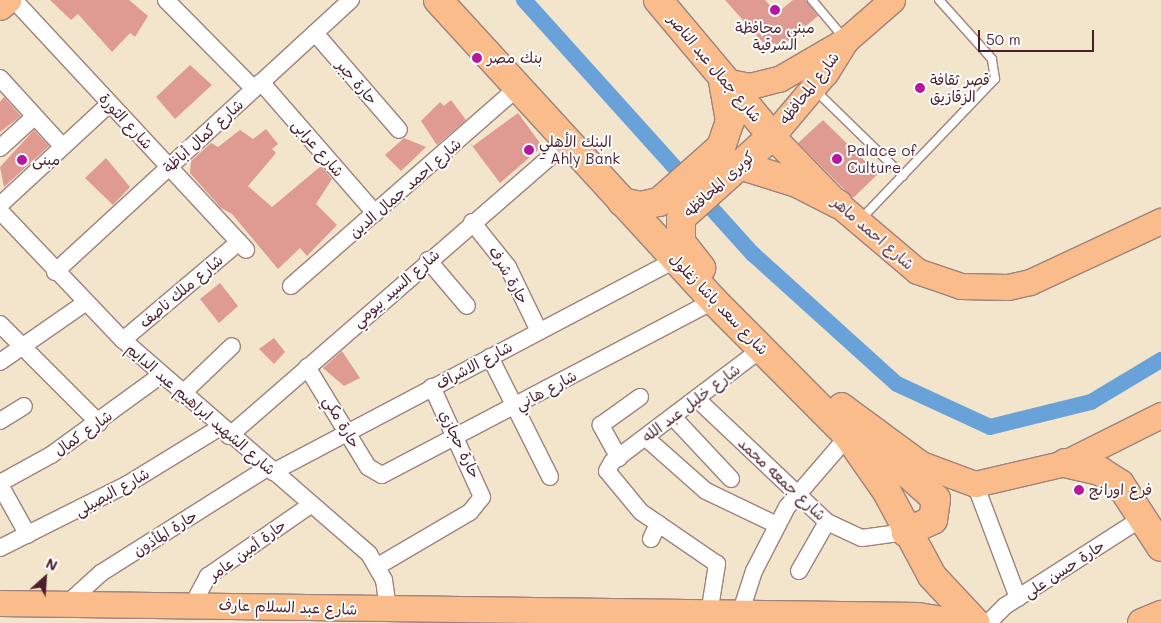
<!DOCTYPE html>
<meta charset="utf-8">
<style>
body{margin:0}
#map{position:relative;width:1161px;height:623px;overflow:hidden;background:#f3e5cc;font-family:Mali,"Playpen Sans Arabic",sans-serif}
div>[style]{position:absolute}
.canal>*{height:16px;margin:-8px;padding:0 8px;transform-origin:8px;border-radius:8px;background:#69a2d8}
.building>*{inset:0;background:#df9a92}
.roads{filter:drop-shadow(1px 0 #9e827c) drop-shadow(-1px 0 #9e827c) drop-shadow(0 1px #9e827c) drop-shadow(0 -1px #9e827c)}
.lane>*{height:8px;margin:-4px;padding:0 4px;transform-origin:4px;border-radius:4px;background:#fff}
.street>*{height:16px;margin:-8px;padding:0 8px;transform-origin:8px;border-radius:8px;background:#fff}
.primary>*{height:25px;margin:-12.5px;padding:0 12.5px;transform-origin:12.5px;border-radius:12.5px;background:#f9bc8a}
.highway>*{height:28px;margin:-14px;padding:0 14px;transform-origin:14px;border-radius:14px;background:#f9bc8a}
.dots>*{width:14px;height:14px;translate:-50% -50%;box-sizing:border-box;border:2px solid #fff;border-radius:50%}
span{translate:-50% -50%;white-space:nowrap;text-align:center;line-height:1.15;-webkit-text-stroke:4px #fff;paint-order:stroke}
.poi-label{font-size:15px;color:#4a1f2b}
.left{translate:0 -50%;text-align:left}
.street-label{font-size:15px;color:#4a1f2b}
.north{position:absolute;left:20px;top:553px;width:50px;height:50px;-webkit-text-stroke:4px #fff;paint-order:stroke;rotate:26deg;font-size:14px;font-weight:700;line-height:20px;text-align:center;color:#4a1f2b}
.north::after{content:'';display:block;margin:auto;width:18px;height:22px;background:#4a1f2b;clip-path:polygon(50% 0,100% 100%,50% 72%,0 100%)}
.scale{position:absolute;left:978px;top:30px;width:116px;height:22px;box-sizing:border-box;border:2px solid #4a1f2b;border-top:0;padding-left:6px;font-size:15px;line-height:18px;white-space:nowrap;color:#4a1f2b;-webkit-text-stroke:4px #fff;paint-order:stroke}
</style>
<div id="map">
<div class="canal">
<i style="left:524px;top:0;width:342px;rotate:48deg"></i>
<i style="left:753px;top:254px;width:194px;rotate:42.1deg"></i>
<i style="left:897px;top:384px;width:102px;rotate:24.8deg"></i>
<i style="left:990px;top:427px;width:104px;rotate:-13.9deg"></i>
<i style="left:1091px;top:402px;width:82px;rotate:-31deg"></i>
</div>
<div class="building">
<i style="clip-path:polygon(50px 0,129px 0,148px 16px,135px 37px,130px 33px,112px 52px,78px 14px,71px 20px)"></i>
<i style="clip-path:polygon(725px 0,765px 0,777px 13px,793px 0,806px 0,818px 16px,778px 49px,770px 40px,766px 46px)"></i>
<i style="clip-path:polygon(190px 65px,212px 85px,175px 119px,156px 97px)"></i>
<i style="clip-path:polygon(4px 97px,21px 116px,0 132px,0 102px)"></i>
<i style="clip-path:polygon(451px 100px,466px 120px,437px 145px,421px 121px,440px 102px,444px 106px)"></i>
<i style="clip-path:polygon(518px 113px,540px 143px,538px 150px,500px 183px,470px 143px,473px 146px)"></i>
<i style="clip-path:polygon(823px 120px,878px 174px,853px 198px,798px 143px)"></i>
<i style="clip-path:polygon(266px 129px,278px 144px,272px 149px,276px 153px,248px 186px,272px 207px,321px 166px,332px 179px,316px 204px,337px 225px,307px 256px,300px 248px,278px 269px,232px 214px,221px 208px,190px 173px,191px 161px,211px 143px,218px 147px,240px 130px,253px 139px)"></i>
<i style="clip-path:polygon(34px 130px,49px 146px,4px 187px,0 167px)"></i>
<i style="clip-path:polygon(404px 138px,426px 147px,401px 171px,385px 155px)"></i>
<i style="clip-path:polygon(106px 158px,130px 187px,113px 205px,85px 178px)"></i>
<i style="clip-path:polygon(220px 283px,238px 306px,219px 323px,200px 299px)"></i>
<i style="clip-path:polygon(274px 338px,285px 352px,274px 364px,259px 349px)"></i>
<i style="clip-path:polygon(342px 351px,360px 378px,344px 386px,323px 368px)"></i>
</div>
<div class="roads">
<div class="lane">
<i style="left:812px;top:0;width:50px;rotate:49.9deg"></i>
<i style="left:815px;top:90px;width:123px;rotate:44.3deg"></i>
<i style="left:861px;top:219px;width:194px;rotate:-46.3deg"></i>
<i style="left:995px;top:79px;width:20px;rotate:-99deg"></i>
<i style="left:992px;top:59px;width:79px;rotate:-131.9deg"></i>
</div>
<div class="street">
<i style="left:14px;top:0;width:341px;rotate:47.1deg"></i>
<i style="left:166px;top:0;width:125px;rotate:45.3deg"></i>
<i style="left:315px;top:33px;width:128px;rotate:49.1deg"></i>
<i style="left:0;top:78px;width:93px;rotate:47.6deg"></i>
<i style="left:261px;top:82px;width:174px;rotate:49deg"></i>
<i style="left:0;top:148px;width:47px;rotate:-42.4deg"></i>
<i style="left:0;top:205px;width:149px;rotate:-42.8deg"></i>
<i style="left:0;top:211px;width:178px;rotate:46.4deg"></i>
<i style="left:123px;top:340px;width:326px;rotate:41deg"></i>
<i style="left:369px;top:554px;width:30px;rotate:60deg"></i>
<i style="left:384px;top:580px;width:30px;rotate:82deg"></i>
<i style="left:472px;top:222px;width:58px;rotate:51.3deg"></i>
<i style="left:508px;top:267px;width:71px;rotate:64.2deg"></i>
<i style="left:428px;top:260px;width:60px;rotate:49.7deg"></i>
<i style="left:55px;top:272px;width:402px;rotate:-42.6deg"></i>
<i style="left:291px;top:286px;width:300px;rotate:-41.2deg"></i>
<i style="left:0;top:324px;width:140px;rotate:45deg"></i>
<i style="left:123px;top:340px;width:152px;rotate:-40.2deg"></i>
<i style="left:490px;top:357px;width:134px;rotate:63.4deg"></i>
<i style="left:0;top:362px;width:103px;rotate:-34.8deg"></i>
<i style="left:307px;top:367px;width:117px;rotate:58.6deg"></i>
<i style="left:368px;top:467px;width:16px;rotate:30deg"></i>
<i style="left:382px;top:475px;width:375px;rotate:-27.7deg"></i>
<i style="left:182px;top:394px;width:69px;rotate:-43.8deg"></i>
<i style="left:697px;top:399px;width:179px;rotate:43.4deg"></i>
<i style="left:827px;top:522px;width:38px;rotate:25deg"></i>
<i style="left:862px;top:538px;width:44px;rotate:-7.8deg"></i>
<i style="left:673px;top:417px;width:85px;rotate:46.9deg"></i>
<i style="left:0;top:421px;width:28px;rotate:-32deg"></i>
<i style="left:229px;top:436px;width:447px;rotate:-41deg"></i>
<i style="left:646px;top:438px;width:80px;rotate:41.5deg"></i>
<i style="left:706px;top:491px;width:79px;rotate:25.6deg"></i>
<i style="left:619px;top:458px;width:38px;rotate:-119deg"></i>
<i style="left:601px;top:425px;width:48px;rotate:-35.7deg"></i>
<i style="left:273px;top:472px;width:454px;rotate:-27.8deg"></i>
<i style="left:0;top:483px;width:58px;rotate:-28.8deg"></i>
<i style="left:51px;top:455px;width:136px;rotate:-36deg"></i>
<i style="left:975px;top:484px;width:122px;rotate:69.3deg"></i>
<i style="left:0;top:485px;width:57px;rotate:60.8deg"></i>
<i style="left:651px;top:539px;width:17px;rotate:-65deg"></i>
<i style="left:0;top:548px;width:141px;rotate:-26.6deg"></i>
<i style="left:126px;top:485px;width:109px;rotate:-31.5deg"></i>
<i style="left:378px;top:566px;width:107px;rotate:-30.4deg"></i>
<i style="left:470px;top:512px;width:19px;rotate:-51deg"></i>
<i style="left:482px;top:497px;width:121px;rotate:-114.4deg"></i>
<i style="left:799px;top:571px;width:56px;rotate:-60.3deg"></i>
<i style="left:68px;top:603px;width:45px;rotate:-42.3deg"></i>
<i style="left:101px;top:573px;width:196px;rotate:-32.3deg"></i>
<i style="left:193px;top:604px;width:32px;rotate:-62deg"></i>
<i style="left:208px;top:576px;width:126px;rotate:-34.7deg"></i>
<i style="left:709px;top:614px;width:51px;rotate:-80.9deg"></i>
<i style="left:717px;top:564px;width:92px;rotate:-145.6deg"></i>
<i style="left:641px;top:512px;width:53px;rotate:-129.7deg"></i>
<i style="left:607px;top:471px;width:10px;rotate:-61deg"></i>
<i style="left:612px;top:462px;width:189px;rotate:-37.1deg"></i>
<i style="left:740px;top:614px;width:45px;rotate:-72deg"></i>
<i style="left:754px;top:571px;width:72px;rotate:-62.7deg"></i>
<i style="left:787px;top:507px;width:94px;rotate:-49.3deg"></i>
<i style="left:988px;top:623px;width:24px;rotate:-45deg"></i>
<i style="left:1005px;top:606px;width:163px;rotate:-32.7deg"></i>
</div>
<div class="primary">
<i style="left:0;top:7px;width:11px;rotate:-41deg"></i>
<i style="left:846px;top:40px;width:39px;rotate:122deg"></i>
<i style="left:825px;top:73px;width:82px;rotate:130.1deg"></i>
<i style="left:772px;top:136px;width:95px;rotate:45.9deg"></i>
<i style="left:838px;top:204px;width:104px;rotate:40.3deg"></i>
<i style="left:917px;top:271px;width:46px;rotate:18.8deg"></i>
<i style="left:961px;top:286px;width:47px;rotate:1.2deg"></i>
<i style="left:1008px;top:287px;width:23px;rotate:-13deg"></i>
<i style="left:1030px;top:282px;width:145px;rotate:-25deg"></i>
<i style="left:723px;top:81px;width:27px;rotate:10deg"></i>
<i style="left:750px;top:86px;width:30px;rotate:-14deg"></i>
<i style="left:779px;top:79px;width:78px;rotate:-30.2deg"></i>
<i style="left:846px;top:40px;width:61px;rotate:-41deg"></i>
<i style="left:841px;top:405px;width:99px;rotate:36.4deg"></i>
<i style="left:921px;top:464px;width:58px;rotate:20.3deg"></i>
<i style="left:975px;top:484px;width:92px;rotate:-13.1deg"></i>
<i style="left:1065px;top:463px;width:107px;rotate:-26.6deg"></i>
<i style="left:0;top:603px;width:918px;rotate:0.75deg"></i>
<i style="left:918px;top:615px;width:49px;rotate:9.5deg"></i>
</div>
<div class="highway">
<i style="left:438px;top:0;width:408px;rotate:47.5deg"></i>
<i style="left:714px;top:301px;width:190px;rotate:45.2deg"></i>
<i style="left:848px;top:436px;width:68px;rotate:55.1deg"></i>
<i style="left:887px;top:492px;width:95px;rotate:61.8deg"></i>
<i style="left:932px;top:576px;width:64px;rotate:46.9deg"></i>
<i style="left:658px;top:0;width:177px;rotate:50deg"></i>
<i style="left:772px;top:136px;width:122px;rotate:138deg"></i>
<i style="left:681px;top:218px;width:24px;rotate:90deg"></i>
<i style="left:681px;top:242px;width:33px;rotate:52deg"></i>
<i style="left:739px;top:165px;width:61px;rotate:17.2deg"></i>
<i style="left:797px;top:183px;width:46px;rotate:27.1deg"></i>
<i style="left:622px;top:202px;width:19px;rotate:12deg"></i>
<i style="left:641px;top:206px;width:18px;rotate:-13deg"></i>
<i style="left:659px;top:202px;width:83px;rotate:-41.6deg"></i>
<i style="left:721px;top:147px;width:28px;rotate:-71deg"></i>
<i style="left:730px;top:121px;width:39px;rotate:-100deg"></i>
<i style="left:868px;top:438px;width:91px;rotate:41.9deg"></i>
<i style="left:936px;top:499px;width:21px;rotate:98deg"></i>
<i style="left:933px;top:520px;width:30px;rotate:156deg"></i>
<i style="left:1065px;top:463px;width:36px;rotate:13deg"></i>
<i style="left:1100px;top:471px;width:24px;rotate:33deg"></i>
<i style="left:1120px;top:484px;width:75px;rotate:56.9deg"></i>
<i style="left:1142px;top:623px;width:21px;rotate:-23deg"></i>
</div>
</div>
<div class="dots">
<i style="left:775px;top:10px;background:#b5179e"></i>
<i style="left:477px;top:58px;background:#b5179e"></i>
<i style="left:920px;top:88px;background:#b5179e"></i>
<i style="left:529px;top:150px;background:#b5179e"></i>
<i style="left:837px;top:159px;background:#b5179e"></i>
<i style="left:22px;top:160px;background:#b5179e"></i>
<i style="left:1079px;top:490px;background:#b5179e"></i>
</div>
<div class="poi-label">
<span style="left:775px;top:36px">مبنى محافظة<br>الشرقية</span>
<span class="left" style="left:487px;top:58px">بنك مصر</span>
<span class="left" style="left:930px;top:88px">قصر ثقافة<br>الزقازيق</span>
<span class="left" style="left:539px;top:150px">البنك الأهلي<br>- Ahly Bank</span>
<span class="left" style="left:847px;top:159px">Palace of<br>Culture</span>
<span class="left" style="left:32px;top:160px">مبنى</span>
<span class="left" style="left:1089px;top:490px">فرع اورانج</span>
</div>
<div class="street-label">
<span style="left:715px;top:68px;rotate:50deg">شارع جمال عبد الناصر</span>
<span style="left:357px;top:82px;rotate:49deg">حارة جبر</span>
<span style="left:809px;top:88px;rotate:-52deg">شارع المحافظه</span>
<span style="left:126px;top:121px;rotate:47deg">شارع الثورة</span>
<span style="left:203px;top:136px;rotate:-42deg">شارع كمال أباظة</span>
<span style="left:318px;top:148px;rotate:49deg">شارع عرابى</span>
<span style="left:719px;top:184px;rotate:-42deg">كوبرى المحافظه</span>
<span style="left:405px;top:188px;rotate:-41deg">شارع احمد جمال الدين</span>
<span style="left:873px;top:233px;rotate:41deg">شارع احمد ماهر</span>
<span style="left:509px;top:275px;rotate:60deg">حارة شرف</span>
<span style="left:396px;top:288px;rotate:-41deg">شارع السيد بيومي</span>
<span style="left:181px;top:291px;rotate:-40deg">شارع ملك ناصف</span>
<span style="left:719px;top:304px;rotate:46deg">شارع سعد باشا زغلول</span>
<span style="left:474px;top:365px;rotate:-28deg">شارع الاشراف</span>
<span style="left:546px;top:390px;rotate:-28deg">شارع هاني</span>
<span style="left:691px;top:403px;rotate:-37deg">شارع خليل عبد الله</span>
<span style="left:201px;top:409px;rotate:41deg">شارع الشهيد ابراهيم عبد الدايم</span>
<span style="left:342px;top:422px;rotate:60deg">حارة مكي</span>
<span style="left:83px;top:433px;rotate:-35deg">شارع كمال</span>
<span style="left:460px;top:444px;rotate:64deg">حارة حجازي</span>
<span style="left:782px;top:479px;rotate:43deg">شارع جمعه محمد</span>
<span style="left:112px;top:492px;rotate:-29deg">شارع البصيلى</span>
<span style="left:165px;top:533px;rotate:-32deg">حارة المأذون</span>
<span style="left:247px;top:550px;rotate:-36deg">حارة أمين عامر</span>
<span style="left:1064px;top:569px;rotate:-33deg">حارة حسن على</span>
<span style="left:288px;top:607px;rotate:2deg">شارع عبد السلام عارف</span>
</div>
<div class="north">N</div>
<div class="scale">50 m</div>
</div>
